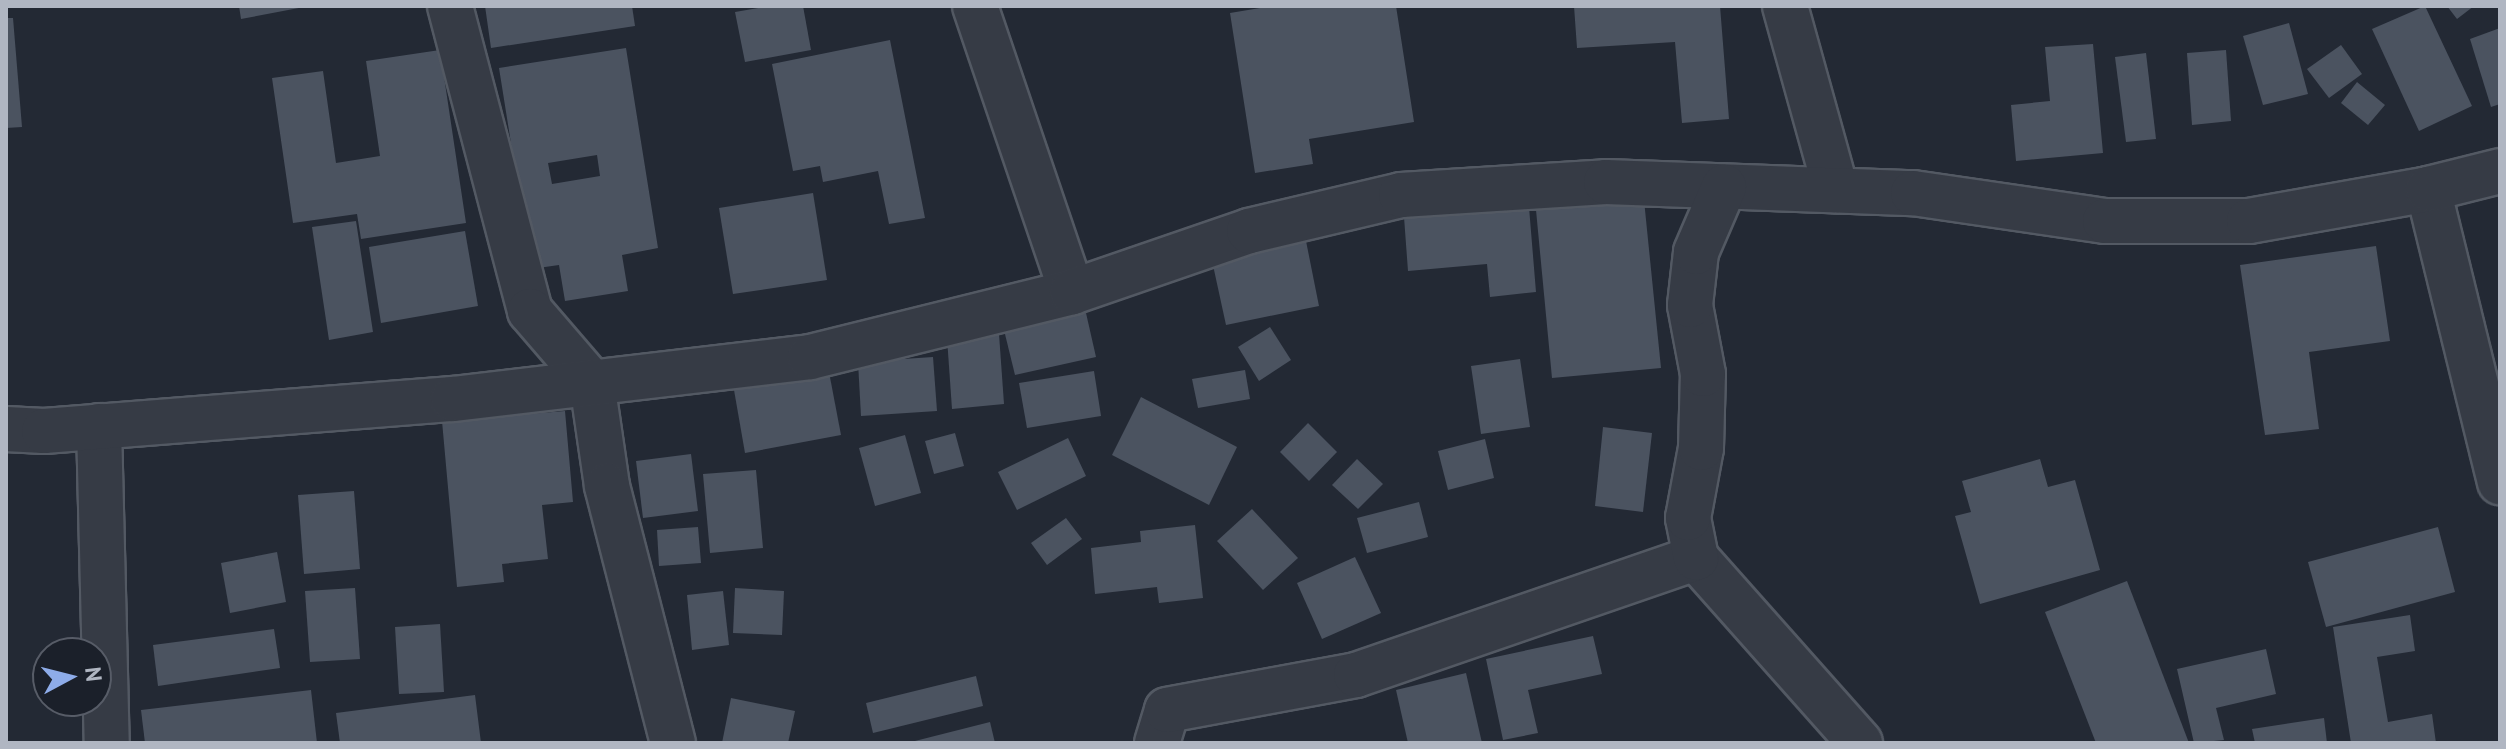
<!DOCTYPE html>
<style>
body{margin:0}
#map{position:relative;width:2506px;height:749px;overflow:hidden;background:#232934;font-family:"PT Sans",sans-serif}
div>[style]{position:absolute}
.building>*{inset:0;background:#4b5360}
.roads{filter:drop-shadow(2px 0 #535963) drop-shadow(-2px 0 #535963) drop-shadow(0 2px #535963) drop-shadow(0 -2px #535963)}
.minor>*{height:44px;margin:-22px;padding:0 22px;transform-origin:22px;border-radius:22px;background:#363b45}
span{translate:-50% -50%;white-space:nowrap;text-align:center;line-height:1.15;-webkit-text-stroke:6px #1b202a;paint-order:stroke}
.frame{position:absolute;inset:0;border:8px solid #b0b6c2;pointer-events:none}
.north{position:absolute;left:32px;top:637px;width:80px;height:80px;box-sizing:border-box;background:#1b202a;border:2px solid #575c67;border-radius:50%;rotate:83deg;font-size:22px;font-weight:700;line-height:32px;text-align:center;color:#b0b6c2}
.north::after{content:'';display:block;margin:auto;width:28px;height:36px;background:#8eace9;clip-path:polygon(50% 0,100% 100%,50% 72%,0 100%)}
</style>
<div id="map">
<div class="building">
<i style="clip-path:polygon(239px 6px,304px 6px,304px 7px,241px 19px)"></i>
<i style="clip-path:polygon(485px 6px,632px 6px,635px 26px,491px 48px)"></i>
<i style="clip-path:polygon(769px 6px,803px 6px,811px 50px,745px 62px,735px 12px)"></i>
<i style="clip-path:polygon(1272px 6px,1396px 6px,1414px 122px,1309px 139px,1313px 164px,1255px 173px,1230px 13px)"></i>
<i style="clip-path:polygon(1574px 6px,1720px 6px,1729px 119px,1682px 123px,1675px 42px,1577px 48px)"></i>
<i style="clip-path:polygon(2425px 6px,2472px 106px,2419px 131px,2372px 29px)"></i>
<i style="clip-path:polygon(2447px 6px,2474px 6px,2457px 19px)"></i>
<i style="clip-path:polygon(6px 18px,13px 18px,22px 127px,6px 128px)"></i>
<i style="clip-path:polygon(2289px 23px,2308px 94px,2263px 105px,2243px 36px)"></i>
<i style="clip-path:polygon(2500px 28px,2500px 104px,2491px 107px,2470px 39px)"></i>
<i style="clip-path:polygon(890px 40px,925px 218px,889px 224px,878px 171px,823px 182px,820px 166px,793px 171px,772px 64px)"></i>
<i style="clip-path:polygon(2093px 44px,2103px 153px,2016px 161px,2011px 105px,2050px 101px,2045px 47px)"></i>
<i style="clip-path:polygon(2341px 45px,2362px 74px,2329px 98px,2307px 69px)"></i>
<i style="clip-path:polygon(evenodd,626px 48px,658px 248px,622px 255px,628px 291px,565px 301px,559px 265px,531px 269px,499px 68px,626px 48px,597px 155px,600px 176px,552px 184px,548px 163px,597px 155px)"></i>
<i style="clip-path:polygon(440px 50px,466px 223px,361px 239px,357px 214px,293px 223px,272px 78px,323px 71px,336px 163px,380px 156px,366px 61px)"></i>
<i style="clip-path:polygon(2226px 50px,2231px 121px,2192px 125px,2187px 53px)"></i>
<i style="clip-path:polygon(2146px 53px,2156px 139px,2126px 142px,2115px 57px)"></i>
<i style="clip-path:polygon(2357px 82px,2385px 105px,2368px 125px,2341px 103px)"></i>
<i style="clip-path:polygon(813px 193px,827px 280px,733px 294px,719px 208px)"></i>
<i style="clip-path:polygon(1644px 200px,1661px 368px,1552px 378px,1536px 210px)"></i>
<i style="clip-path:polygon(1529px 207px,1536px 292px,1490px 297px,1487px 264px,1408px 271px,1404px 217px)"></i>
<i style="clip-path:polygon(356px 221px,373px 332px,329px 340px,312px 227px)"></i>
<i style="clip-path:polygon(465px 231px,478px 306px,381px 323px,369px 247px)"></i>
<i style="clip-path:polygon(1305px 236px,1319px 306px,1226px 325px,1211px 256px)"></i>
<i style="clip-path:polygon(2376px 246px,2390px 341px,2309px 352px,2319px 429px,2265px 435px,2240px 265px)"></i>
<i style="clip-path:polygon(1086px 313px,1096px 357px,1015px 375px,1004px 330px)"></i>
<i style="clip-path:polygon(1270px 327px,1291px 360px,1259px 381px,1238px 347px)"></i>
<i style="clip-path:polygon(999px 334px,1004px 404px,952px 409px,947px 338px)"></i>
<i style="clip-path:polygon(933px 357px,937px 411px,861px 416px,858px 362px)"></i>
<i style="clip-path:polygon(1520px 359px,1530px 427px,1481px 434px,1471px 366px)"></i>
<i style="clip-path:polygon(1245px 370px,1250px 399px,1198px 408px,1192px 379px)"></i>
<i style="clip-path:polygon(1094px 371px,1101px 416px,1027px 428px,1019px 383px)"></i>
<i style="clip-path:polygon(829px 372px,841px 435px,745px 453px,734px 390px)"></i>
<i style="clip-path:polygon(1141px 397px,1237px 447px,1209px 505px,1112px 455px)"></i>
<i style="clip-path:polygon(565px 411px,573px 502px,542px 505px,548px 559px,502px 564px,504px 582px,457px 587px,442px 421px)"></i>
<i style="clip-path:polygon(1308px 423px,1337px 452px,1309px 481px,1280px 452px)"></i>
<i style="clip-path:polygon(1603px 427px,1652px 433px,1643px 512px,1595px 506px)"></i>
<i style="clip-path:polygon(955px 433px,964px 466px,934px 474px,925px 441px)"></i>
<i style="clip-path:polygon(905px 435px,921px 493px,875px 506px,859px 448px)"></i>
<i style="clip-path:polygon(1068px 438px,1086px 476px,1017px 510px,998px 472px)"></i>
<i style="clip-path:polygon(1485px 439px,1494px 478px,1448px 490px,1438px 451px)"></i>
<i style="clip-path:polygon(691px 454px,698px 511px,643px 518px,636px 461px)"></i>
<i style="clip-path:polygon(1357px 459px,1383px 484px,1358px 509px,1332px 485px)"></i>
<i style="clip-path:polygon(2040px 459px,2048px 487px,2075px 480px,2100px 570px,1980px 604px,1955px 516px,1971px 512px,1962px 481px)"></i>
<i style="clip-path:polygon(756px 470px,763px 548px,710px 553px,703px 474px)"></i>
<i style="clip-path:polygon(354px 491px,360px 569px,304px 574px,298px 495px)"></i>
<i style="clip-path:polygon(1419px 502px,1428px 537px,1367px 553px,1357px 518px)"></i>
<i style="clip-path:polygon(1252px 509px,1298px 558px,1263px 590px,1217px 541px)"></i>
<i style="clip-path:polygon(1066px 518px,1082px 539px,1047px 565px,1031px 543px)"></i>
<i style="clip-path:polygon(1195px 525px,1203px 598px,1159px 603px,1157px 587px,1095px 594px,1091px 548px,1141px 542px,1140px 531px)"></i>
<i style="clip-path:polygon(698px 527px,701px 563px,659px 566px,657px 530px)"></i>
<i style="clip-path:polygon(2438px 527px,2455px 592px,2326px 627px,2308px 562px)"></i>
<i style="clip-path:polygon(277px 552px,286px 602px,230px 613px,221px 563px)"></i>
<i style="clip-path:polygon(1355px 557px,1381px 613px,1322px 639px,1297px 583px)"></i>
<i style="clip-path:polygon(2127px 581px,2189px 743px,2096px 743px,2045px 612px)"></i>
<i style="clip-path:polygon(355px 588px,360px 659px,310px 662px,305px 591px)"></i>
<i style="clip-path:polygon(735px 588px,784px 591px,782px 635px,733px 633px)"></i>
<i style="clip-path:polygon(723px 591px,729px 645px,692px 650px,687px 595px)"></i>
<i style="clip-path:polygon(2410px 615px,2415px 651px,2377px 657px,2388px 722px,2432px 714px,2436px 743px,2351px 743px,2333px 627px)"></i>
<i style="clip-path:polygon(440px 624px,444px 692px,399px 694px,395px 627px)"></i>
<i style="clip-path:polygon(274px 629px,280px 668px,158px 686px,153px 645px)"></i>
<i style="clip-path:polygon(1593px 636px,1602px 674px,1528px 690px,1538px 733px,1503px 740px,1486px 659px)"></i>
<i style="clip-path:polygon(2266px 649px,2276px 694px,2216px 708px,2224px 740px,2194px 743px,2177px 669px)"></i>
<i style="clip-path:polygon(1466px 673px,1482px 743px,1408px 743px,1396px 690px)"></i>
<i style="clip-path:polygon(976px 676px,983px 706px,873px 733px,866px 703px)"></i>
<i style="clip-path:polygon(311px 690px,317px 743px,145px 743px,141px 710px)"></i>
<i style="clip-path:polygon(475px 695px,481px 743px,340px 743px,336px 713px)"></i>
<i style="clip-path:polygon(731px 698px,795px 711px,788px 743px,722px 743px)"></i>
<i style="clip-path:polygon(2324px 718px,2327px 743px,2255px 743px,2252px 729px)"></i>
<i style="clip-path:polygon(990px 722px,995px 743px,911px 743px,911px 742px)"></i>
</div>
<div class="roads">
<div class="minor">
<i style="left:450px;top:6px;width:315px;rotate:75.3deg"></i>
<i style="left:530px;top:311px;width:95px;rotate:49.3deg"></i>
<i style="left:592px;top:383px;width:104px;rotate:81.7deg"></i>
<i style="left:607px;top:486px;width:265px;rotate:75.6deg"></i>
<i style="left:975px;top:6px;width:302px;rotate:71.3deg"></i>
<i style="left:1785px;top:6px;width:191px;rotate:74.5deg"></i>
<i style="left:2428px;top:189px;width:302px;rotate:76.2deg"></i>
<i style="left:99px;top:426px;width:317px;rotate:88.6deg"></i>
<i style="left:6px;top:429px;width:38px;rotate:3deg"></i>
<i style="left:44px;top:431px;width:410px;rotate:-4.5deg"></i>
<i style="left:453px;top:399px;width:359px;rotate:-6.7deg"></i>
<i style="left:810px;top:357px;width:270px;rotate:-13.9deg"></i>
<i style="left:1072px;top:292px;width:187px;rotate:-19deg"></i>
<i style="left:1249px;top:231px;width:156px;rotate:-13.3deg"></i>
<i style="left:1401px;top:195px;width:205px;rotate:-3.6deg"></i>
<i style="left:1606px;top:182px;width:307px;rotate:2.1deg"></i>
<i style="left:1913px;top:193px;width:194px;rotate:8.3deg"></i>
<i style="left:2105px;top:221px;width:144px"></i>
<i style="left:2249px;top:221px;width:182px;rotate:-10.1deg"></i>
<i style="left:2428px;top:189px;width:74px;rotate:-14deg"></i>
<i style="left:1696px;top:558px;width:247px;rotate:48.4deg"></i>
<i style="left:1157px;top:743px;width:34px;rotate:-73deg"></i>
<i style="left:1167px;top:710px;width:192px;rotate:-10.5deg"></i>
<i style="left:1356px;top:675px;width:360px;rotate:-19deg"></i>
<i style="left:1696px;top:558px;width:41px;rotate:-101.3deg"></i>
<i style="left:1688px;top:518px;width:71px;rotate:-79.5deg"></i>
<i style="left:1701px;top:448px;width:74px;rotate:-88.5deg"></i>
<i style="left:1703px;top:374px;width:70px;rotate:-100.7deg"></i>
<i style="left:1690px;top:305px;width:53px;rotate:-83.5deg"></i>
<i style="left:1696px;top:252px;width:71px;rotate:-66.7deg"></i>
</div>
</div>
<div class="frame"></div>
<div class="north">N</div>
</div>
